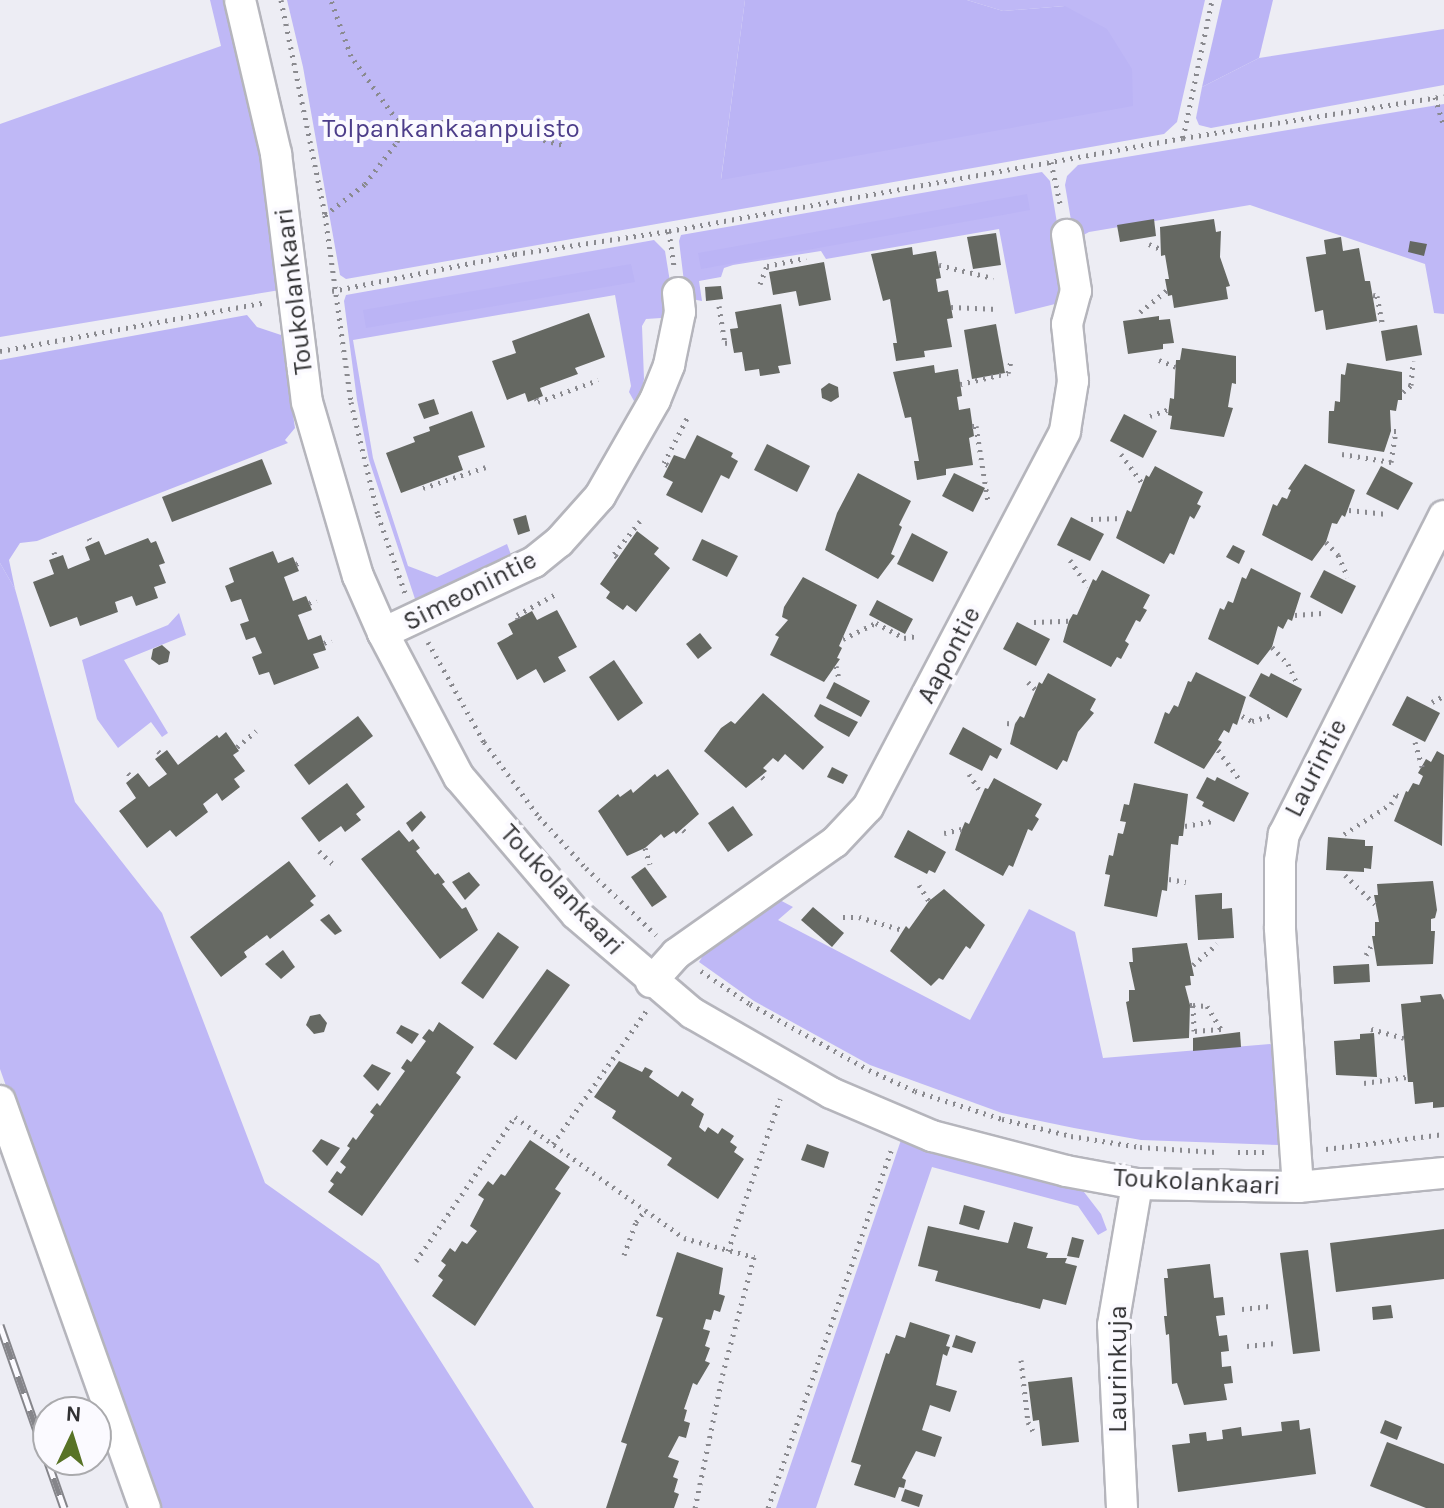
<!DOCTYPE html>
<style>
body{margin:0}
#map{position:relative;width:1444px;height:1508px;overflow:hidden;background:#ededf4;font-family:Karla,sans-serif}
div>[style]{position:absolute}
.green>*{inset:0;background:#bfb8f6}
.forest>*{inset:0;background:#bbb4f5}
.building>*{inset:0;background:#656862}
.path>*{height:5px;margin-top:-2.5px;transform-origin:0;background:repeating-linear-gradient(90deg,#8a8a8f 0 2px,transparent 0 8px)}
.roads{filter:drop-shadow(2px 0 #b5b5bc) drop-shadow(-2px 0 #b5b5bc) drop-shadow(0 2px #b5b5bc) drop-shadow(0 -2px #b5b5bc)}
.minor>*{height:30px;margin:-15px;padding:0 15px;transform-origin:15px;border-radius:15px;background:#fff}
.rail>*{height:9px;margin-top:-4.5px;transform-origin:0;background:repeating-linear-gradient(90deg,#fbfaff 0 18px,#85858a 0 36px);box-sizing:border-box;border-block:2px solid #85858a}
span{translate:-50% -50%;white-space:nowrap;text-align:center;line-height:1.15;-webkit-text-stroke:8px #fbfaff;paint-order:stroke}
.park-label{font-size:26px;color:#4d3e8a}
.street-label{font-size:26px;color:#313133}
.north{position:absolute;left:32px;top:1396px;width:80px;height:80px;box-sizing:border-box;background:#fbfaff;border:2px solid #aaaaad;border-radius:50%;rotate:4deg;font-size:22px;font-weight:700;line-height:32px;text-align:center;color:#313133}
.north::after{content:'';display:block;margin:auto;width:28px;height:36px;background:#587326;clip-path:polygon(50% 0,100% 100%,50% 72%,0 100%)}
</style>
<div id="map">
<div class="green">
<i style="clip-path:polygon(210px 0,226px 0,238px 45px,287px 277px,280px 290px,0 337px,0 124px,221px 46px)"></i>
<i style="clip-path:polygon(287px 0,745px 0,721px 179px,1065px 6px,1003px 11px,967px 0,1205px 0,1177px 122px,1164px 134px,346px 279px,340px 275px,303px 67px)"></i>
<i style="clip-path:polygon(1444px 29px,1444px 85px,1211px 128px,1199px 125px,1196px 118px,1202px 87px,1259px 58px)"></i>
<i style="clip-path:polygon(1444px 104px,1444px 314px,1434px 313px,1425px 264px,1250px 205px,1089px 232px,1080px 237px,1073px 232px,1065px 185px,1067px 176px,1078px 165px)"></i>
<i style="clip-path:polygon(1042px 172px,1050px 181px,1068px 289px,1063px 302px,1015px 314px,999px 229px,826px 259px,821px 251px,733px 265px,724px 268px,721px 277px,699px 281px,702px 301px,686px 298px,679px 241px,681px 235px)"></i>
<i style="clip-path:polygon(654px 240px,665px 251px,671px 288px,668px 313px,661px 318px,646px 319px,642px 326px,644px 379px,640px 399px,634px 401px,629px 392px,631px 386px,615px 295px,353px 340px,373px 458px,408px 566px,437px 577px,507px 544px,513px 560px,417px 605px,369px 460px,357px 400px,344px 301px,346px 295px)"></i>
<i style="clip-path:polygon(0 563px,15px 589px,75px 802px,162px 913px,265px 1183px,379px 1264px,534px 1508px,155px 1508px,0 1069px)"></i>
<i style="clip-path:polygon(179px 613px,186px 635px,124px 660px,168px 733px,162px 737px,151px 722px,118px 748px,97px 719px,82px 660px,168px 625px)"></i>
<i style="clip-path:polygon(776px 898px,793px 907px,778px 920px,970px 1020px,1029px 909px,1075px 932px,1103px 1058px,1270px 1044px,1274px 1046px,1280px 1145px,1141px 1140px,1074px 1128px,1002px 1113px,870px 1065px,754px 1001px,699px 962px,711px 943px)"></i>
<i style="clip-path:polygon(901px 1140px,1084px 1192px,1101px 1214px,1107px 1230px,1098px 1235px,1078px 1206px,932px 1167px,816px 1508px,776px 1508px)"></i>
</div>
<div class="forest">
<i style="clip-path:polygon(745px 0,967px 0,1003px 11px,1065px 6px,1107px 29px,1132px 69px,1133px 106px,721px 180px)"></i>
<i style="clip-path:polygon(1222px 0,1273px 0,1259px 58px,1202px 87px)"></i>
<i style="clip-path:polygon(1027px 194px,1030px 210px,701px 269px,698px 253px)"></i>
<i style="clip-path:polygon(631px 264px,635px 282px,366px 328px,363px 310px)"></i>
<i style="clip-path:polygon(247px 315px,257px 327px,281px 335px,295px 428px,285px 440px,288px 443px,37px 541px,20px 543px,9px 560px,15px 589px,0 563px,0 360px)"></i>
</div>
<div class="building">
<i style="clip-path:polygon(1154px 219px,1156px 236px,1120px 242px,1117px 225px)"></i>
<i style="clip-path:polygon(1214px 219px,1216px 232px,1221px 231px,1220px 257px,1230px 286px,1226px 287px,1228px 299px,1174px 308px,1172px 295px,1168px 296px,1167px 290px,1165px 279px,1169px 279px,1165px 255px,1161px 256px,1160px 227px)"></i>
<i style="clip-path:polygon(996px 233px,1001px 265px,973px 269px,967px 237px)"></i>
<i style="clip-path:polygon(1341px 237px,1343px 251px,1359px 248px,1365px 281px,1370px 281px,1377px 321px,1326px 330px,1323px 310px,1315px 312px,1306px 257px,1326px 254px,1324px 240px)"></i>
<i style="clip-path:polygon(1410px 241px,1427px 244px,1424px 256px,1408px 252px)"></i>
<i style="clip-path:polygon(912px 247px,913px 255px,936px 251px,941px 278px,936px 279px,938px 292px,948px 290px,953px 318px,947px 319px,952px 347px,924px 351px,925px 357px,896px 361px,893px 343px,897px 343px,890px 299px,883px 301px,871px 254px)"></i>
<i style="clip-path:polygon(824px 262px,831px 300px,799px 306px,796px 291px,773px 295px,769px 272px)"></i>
<i style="clip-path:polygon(721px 286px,723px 299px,706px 301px,705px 287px)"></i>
<i style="clip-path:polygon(781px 304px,791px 364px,778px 366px,780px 373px,760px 376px,759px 369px,745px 371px,742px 352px,734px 353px,732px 342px,730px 329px,738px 328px,735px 312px)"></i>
<i style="clip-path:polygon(589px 313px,605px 357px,575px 368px,578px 374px,540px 388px,543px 396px,528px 402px,525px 393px,507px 400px,492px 361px,516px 353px,512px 341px)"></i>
<i style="clip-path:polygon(1159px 316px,1159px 320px,1170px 319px,1174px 343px,1163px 344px,1163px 349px,1128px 354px,1123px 321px)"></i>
<i style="clip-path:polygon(996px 324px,1005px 373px,972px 379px,964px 330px)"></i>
<i style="clip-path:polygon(1417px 325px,1422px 355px,1386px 361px,1381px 331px)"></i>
<i style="clip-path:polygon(1182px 348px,1236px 356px,1236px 384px,1232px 383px,1228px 407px,1233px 408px,1224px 437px,1170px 429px,1172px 416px,1168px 415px,1170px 398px,1174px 399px,1176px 360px,1180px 360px)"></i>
<i style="clip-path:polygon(1347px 363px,1402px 372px,1402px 400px,1398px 400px,1396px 411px,1390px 410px,1391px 431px,1384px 452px,1328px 443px,1329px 411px,1334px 411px,1335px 401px,1340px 402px,1341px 374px,1345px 375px)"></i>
<i style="clip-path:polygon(934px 365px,935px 373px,958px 369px,962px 396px,957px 397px,959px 410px,970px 408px,974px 436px,969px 438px,973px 465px,946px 469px,946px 475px,917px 480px,914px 461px,919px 461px,911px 417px,905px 418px,893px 372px)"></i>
<i style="clip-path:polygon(829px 383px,838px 387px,839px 397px,831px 402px,822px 398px,821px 389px)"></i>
<i style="clip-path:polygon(434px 399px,439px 414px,424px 419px,418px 404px)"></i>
<i style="clip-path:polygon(472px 411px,485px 447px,458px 456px,463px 470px,401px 493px,386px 453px,415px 442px,413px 437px,430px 431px,429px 427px)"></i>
<i style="clip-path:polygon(1124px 414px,1157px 431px,1143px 458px,1110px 441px)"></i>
<i style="clip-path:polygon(697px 435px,733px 453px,731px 457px,738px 461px,729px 479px,721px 475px,702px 513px,666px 495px,673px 482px,663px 477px,674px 455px,685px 459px)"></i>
<i style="clip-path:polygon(767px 444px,810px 466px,797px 492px,754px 470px)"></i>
<i style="clip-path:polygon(262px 459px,272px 484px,172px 522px,162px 497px)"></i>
<i style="clip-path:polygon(1305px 464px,1355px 490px,1345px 517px,1342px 515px,1337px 524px,1332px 523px,1326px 542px,1312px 561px,1262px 535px,1273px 504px,1277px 506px,1282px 497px,1287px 499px,1291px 490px,1288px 489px)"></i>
<i style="clip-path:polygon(1155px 466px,1203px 492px,1197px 504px,1201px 506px,1194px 519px,1190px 516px,1174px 555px,1170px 553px,1164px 564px,1116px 538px,1127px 510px,1131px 512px,1146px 475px,1149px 477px)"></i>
<i style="clip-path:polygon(1381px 466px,1413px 483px,1398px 510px,1366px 494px)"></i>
<i style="clip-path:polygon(858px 473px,911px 501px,899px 525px,902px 527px,891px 554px,895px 556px,878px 579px,825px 550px,837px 513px)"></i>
<i style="clip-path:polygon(954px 473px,985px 488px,973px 512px,942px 496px)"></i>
<i style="clip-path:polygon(526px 515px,530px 531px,518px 535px,513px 519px)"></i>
<i style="clip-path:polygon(1071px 517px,1104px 534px,1090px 561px,1057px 545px)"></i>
<i style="clip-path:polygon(637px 531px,659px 548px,654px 554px,670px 568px,636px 612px,627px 605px,623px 610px,606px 598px,610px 592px,600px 584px)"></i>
<i style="clip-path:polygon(912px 533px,948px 552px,933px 582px,897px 564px)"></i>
<i style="clip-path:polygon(148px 538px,151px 543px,156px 541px,165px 563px,159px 565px,166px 583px,154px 587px,158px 598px,136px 606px,132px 596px,115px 602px,118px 612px,80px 626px,77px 617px,50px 627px,33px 582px,54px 574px,49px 560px,63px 555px,68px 569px,90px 560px,85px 547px,99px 541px,105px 555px)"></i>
<i style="clip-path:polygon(702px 539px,738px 556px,727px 577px,692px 560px)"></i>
<i style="clip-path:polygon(1233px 545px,1245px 551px,1239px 564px,1226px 557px)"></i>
<i style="clip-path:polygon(273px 551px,278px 563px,293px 557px,299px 571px,284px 577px,293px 601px,306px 596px,312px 610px,298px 615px,308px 640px,321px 635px,326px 650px,313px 654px,319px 668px,274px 685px,269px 672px,259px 675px,252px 657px,262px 653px,255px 637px,246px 640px,240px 624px,249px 621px,241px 599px,231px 602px,225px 586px,234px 582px,229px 568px)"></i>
<i style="clip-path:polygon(1251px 568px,1301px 593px,1292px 621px,1288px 619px,1283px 629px,1278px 626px,1272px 647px,1258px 665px,1208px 639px,1220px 608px,1224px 610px,1228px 601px,1233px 603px,1242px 577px,1246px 579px)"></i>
<i style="clip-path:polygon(1102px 570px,1150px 595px,1143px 608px,1147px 610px,1140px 622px,1136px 620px,1125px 641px,1129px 644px,1121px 659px,1117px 657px,1111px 667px,1063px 642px,1069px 621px,1073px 614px,1077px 615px,1093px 579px,1096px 581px)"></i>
<i style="clip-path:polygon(1324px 570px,1356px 586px,1342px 614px,1310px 597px)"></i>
<i style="clip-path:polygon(803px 577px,857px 605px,839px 646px,842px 648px,837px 658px,840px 659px,824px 682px,770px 655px,779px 637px,775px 635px,788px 620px,782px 617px,784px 607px)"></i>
<i style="clip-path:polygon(877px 600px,913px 619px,905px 634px,869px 615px)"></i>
<i style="clip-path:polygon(557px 610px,577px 647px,558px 657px,566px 671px,544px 683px,536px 669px,517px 680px,497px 643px,513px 634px,508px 624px,532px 611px,537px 620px)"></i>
<i style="clip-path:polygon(1017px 622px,1050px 639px,1036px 666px,1003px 649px)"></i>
<i style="clip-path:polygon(700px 633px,712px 648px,698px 659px,686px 644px)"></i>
<i style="clip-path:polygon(162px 645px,170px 652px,168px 662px,159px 665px,151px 659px,153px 649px)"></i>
<i style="clip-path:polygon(614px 660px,643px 703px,618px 721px,589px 677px)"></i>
<i style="clip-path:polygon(1196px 672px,1246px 697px,1237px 725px,1233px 723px,1229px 733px,1224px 730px,1218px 740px,1222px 742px,1204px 769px,1154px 743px,1165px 712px,1169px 714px,1174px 705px,1178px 707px,1188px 681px,1191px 682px)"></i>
<i style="clip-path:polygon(1048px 673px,1096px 699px,1090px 710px,1094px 713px,1078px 732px,1067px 762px,1063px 760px,1057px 770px,1010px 744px,1015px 724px,1020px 716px,1024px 718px,1039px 682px,1042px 684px)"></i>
<i style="clip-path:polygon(1261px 673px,1269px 677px,1271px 673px,1302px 689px,1287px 718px,1249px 696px)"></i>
<i style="clip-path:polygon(834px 682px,870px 701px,861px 717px,826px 698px)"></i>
<i style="clip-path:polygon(763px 693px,824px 747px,803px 770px,785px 754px,778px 762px,773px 758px,763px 768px,767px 771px,746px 788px,704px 751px,721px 728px,731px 721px,735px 724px)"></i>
<i style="clip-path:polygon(1407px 696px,1440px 713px,1425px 742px,1392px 725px)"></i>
<i style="clip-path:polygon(820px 704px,858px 722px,849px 737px,818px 720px,814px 716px)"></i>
<i style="clip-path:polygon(358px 716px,373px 736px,309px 785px,294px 765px)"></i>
<i style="clip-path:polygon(963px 727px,1002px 749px,997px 759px,990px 755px,982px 771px,949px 754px)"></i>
<i style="clip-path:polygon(226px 732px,239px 751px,233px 755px,245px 771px,234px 779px,240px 787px,222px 801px,217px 793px,203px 804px,208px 812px,176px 837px,170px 830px,147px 848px,119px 811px,136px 798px,126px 783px,138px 773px,149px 787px,167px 774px,155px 759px,167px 750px,178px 765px,217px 735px,219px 738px)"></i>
<i style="clip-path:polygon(1437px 751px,1444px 755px,1442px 846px,1394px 821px,1406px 791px,1408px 792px,1413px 783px,1419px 785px,1423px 776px,1418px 773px,1426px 759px,1431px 762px)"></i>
<i style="clip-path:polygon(832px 767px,848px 775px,843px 784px,827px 777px)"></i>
<i style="clip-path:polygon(668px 769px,699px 814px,676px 834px,674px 831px,664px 838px,661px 834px,645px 848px,627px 856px,598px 811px,618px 794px,620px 797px,631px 789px,633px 793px,655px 774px,657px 777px)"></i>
<i style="clip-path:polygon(1207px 777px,1215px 781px,1217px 777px,1249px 793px,1234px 822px,1202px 806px,1204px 802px,1196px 798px)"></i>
<i style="clip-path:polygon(994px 778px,1042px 804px,1035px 816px,1039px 819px,1032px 831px,1028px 829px,1013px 867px,1009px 865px,1003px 876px,955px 850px,962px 829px,965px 822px,969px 824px,985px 788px,988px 789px)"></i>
<i style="clip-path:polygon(347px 783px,365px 807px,356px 814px,361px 820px,345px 832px,341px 826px,319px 842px,301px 818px)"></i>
<i style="clip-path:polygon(1134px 783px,1188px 794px,1183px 836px,1179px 836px,1178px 845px,1171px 844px,1167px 891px,1162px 890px,1157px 917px,1104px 906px,1110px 875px,1105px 874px,1109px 855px,1113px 856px,1118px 833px,1123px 834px,1126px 822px,1120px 821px,1124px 804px,1129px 805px)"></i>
<i style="clip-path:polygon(733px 806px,753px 835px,728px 852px,708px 823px)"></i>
<i style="clip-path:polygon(421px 811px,426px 817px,412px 832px,406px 823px)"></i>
<i style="clip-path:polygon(399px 830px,409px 842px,413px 839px,420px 848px,416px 851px,435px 875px,438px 873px,445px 882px,442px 884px,462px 909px,466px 907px,478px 930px,440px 959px,361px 859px)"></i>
<i style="clip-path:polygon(908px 830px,946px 852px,935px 873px,929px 870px,927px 874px,894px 857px)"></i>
<i style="clip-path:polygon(1328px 837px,1365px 840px,1365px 846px,1373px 846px,1371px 869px,1364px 868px,1364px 872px,1326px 870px)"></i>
<i style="clip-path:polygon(289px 861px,316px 896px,310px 901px,314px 905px,270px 939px,267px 935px,244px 952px,247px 957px,221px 977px,190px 937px)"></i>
<i style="clip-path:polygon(645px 867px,667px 897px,652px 907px,631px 877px)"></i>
<i style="clip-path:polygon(469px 872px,480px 885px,465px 900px,452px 882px)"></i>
<i style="clip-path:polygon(1433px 881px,1437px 910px,1435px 918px,1431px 919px,1431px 931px,1435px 931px,1433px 964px,1377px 966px,1372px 936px,1375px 936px,1375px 922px,1379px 922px,1374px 895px,1378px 895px,1377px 884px)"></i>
<i style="clip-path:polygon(944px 889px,985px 925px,970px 949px,966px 946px,943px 980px,939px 978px,931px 986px,890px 951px,906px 926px,909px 929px,929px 901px)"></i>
<i style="clip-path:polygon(1222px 893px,1222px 909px,1232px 908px,1234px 938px,1198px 940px,1195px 895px)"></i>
<i style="clip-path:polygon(813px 907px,844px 933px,832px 947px,801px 920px)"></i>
<i style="clip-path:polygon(329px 914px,342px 931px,335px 935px,320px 920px)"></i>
<i style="clip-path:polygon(498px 932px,519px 947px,483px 999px,461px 983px)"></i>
<i style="clip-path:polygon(1187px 943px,1194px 976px,1190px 976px,1191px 985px,1185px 986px,1190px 1005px,1189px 1038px,1133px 1042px,1126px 1002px,1129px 1001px,1129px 990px,1135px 990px,1129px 962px,1133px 962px,1132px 948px)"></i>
<i style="clip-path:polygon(283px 950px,295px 967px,281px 979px,265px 964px)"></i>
<i style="clip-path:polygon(1369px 964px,1370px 982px,1334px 984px,1333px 966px)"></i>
<i style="clip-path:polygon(547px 969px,570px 985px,516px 1060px,493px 1044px)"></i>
<i style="clip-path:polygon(1441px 994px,1444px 1000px,1444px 1107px,1433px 1108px,1433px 1102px,1415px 1104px,1413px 1082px,1408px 1082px,1401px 1004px,1421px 1002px,1420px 996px)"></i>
<i style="clip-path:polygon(320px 1014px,327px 1023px,324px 1032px,314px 1034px,306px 1025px,310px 1016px)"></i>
<i style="clip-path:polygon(439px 1022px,474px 1047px,456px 1073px,461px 1077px,362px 1216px,328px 1192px,334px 1184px,330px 1181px,337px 1171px,341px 1174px,346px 1167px,340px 1162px,350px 1148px,347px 1146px,353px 1137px,356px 1140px,374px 1115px,370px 1112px,377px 1103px,380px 1106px,405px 1071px,401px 1068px,407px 1059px,411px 1062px,426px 1041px,422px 1038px,429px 1029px,433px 1032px)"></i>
<i style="clip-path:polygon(401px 1025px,419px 1034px,412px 1044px,396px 1033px)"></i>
<i style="clip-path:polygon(1240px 1032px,1241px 1047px,1193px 1051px,1193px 1038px)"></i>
<i style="clip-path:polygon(1374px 1033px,1377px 1077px,1336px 1075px,1334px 1041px,1360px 1039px,1360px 1034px)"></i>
<i style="clip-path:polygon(619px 1061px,642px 1072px,645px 1067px,653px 1071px,649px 1077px,678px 1097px,682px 1091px,694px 1099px,691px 1105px,704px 1114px,699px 1127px,705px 1132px,708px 1127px,718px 1134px,722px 1128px,734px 1136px,730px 1142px,737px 1147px,734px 1152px,744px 1159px,718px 1199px,667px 1165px,672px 1158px,612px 1118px,616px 1111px,594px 1097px)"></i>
<i style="clip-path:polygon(372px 1064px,391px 1073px,378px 1091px,363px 1076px)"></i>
<i style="clip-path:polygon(321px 1139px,340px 1148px,327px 1166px,312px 1151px)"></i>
<i style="clip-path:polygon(530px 1140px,570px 1167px,555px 1189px,561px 1193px,475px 1326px,432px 1296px,443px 1280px,438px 1276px,446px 1265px,441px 1261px,450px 1248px,455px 1252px,462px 1241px,467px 1244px,477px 1231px,470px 1226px,484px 1199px,478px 1195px,488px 1181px,493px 1185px,501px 1174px,505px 1176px)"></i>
<i style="clip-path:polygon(807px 1144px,829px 1152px,824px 1168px,801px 1160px)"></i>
<i style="clip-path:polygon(964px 1205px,985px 1211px,979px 1230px,959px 1224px)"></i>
<i style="clip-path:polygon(1014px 1222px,1033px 1227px,1027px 1248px,1048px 1253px,1046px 1258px,1067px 1258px,1065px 1263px,1077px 1266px,1066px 1305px,1043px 1299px,1040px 1309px,935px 1281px,938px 1271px,918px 1266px,928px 1226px,1008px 1243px)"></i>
<i style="clip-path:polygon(1444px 1229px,1444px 1279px,1336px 1292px,1330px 1243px)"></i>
<i style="clip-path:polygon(1072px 1237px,1084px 1240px,1079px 1258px,1067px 1256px)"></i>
<i style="clip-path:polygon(1308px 1250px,1320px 1351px,1293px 1354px,1280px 1253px)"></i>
<i style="clip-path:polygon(677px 1252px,723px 1268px,719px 1294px,725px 1296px,720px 1312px,714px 1310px,711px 1320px,706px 1319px,703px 1329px,710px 1331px,705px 1346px,710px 1348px,705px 1361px,710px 1363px,697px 1385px,693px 1383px,684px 1409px,687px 1410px,684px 1421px,690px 1423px,686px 1438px,679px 1436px,668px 1457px,679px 1461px,673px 1477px,678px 1479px,674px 1492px,679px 1494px,674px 1508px,606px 1508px,627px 1444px,621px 1442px,663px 1318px,656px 1316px)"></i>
<i style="clip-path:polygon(1210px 1264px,1214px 1298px,1223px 1297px,1225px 1315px,1216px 1316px,1219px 1336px,1227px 1335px,1229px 1351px,1221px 1352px,1222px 1367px,1231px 1366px,1233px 1383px,1224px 1384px,1227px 1400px,1184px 1405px,1177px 1383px,1172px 1384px,1169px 1334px,1166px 1335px,1164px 1316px,1167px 1316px,1164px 1278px,1168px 1278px,1167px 1269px)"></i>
<i style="clip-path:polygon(1391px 1305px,1393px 1318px,1373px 1320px,1372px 1307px)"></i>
<i style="clip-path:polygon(910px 1322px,950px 1335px,946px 1346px,950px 1347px,947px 1356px,943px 1354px,936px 1385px,957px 1391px,950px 1412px,930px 1405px,922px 1430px,942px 1437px,935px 1457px,916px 1451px,902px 1478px,906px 1480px,904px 1488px,899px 1487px,895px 1498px,854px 1485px,861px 1465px,851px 1462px,886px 1353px,889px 1354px,896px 1335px,905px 1338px)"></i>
<i style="clip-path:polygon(956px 1335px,976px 1342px,972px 1353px,952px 1347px)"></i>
<i style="clip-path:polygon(1072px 1377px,1079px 1442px,1042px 1446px,1039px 1420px,1033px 1421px,1028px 1382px)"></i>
<i style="clip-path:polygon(1299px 1420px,1300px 1430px,1310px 1428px,1316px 1474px,1178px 1492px,1172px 1445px,1190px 1443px,1189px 1434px,1206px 1432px,1207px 1441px,1223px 1439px,1222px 1430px,1241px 1427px,1242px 1436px,1282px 1431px,1281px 1422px)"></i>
<i style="clip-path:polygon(1385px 1420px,1402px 1427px,1397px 1440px,1380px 1433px)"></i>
<i style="clip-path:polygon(1387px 1442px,1444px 1464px,1444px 1508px,1426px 1508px,1370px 1486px)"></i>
<i style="clip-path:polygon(905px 1489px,923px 1495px,919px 1507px,901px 1501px)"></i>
</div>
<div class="path">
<i style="left:281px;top:0;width:219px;rotate:78.4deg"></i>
<i style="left:325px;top:215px;width:189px;rotate:82.1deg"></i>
<i style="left:351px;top:402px;width:116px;rotate:76.6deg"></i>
<i style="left:378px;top:515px;width:83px;rotate:70.9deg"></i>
<i style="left:1435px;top:97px;width:30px;rotate:73deg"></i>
<i style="left:402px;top:127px;width:40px;rotate:-7.1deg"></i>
<i style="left:442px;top:122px;width:40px;rotate:1.4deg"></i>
<i style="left:482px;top:123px;width:84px;rotate:15.2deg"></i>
<i style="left:1183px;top:138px;width:141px;rotate:-78.1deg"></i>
<i style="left:1051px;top:162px;width:47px;rotate:77.7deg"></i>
<i style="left:325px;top:215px;width:51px;rotate:-37.8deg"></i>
<i style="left:365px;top:184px;width:53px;rotate:-52.7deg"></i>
<i style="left:397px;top:142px;width:16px;rotate:-72deg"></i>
<i style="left:402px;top:127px;width:87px;rotate:-125.7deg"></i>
<i style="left:351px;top:56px;width:59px;rotate:-109.7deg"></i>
<i style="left:669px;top:231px;width:35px;rotate:82deg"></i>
<i style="left:1149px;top:244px;width:12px;rotate:24deg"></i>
<i style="left:939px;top:265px;width:56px;rotate:13.5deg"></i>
<i style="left:760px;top:284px;width:19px;rotate:-69deg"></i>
<i style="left:767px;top:266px;width:40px;rotate:-12deg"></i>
<i style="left:332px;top:291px;width:187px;rotate:-11.4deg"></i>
<i style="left:515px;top:254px;width:156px;rotate:-8.5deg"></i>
<i style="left:669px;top:231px;width:522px;rotate:-10.26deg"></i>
<i style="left:1183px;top:138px;width:264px;rotate:-9.1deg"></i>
<i style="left:1373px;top:295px;width:4px;rotate:14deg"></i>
<i style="left:1377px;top:296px;width:31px;rotate:79deg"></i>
<i style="left:719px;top:306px;width:37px;rotate:81deg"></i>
<i style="left:725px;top:343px;width:7px;rotate:-8deg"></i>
<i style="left:951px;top:307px;width:47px;rotate:2.4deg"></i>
<i style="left:1140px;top:312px;width:35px;rotate:-39deg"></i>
<i style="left:0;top:351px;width:270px;rotate:-10.4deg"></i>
<i style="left:1159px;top:360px;width:18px;rotate:22deg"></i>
<i style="left:960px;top:384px;width:49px;rotate:-12.9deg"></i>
<i style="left:1008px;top:373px;width:12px;rotate:-76deg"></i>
<i style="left:1403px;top:392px;width:11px;rotate:-41deg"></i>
<i style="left:1411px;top:385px;width:24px;rotate:-85deg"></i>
<i style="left:536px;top:398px;width:4px;rotate:63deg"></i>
<i style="left:538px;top:402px;width:64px;rotate:-20.1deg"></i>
<i style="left:1150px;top:416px;width:20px;rotate:-20deg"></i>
<i style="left:972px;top:426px;width:4px"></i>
<i style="left:976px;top:426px;width:77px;rotate:81deg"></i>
<i style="left:1121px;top:454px;width:36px;rotate:54deg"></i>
<i style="left:1342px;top:454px;width:50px;rotate:9.3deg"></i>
<i style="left:1391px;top:462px;width:31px;rotate:-81deg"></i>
<i style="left:1396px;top:431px;width:5px;rotate:180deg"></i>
<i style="left:668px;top:465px;width:4px;rotate:-153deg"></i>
<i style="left:664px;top:463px;width:53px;rotate:-62.9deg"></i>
<i style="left:423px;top:488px;width:66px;rotate:-18.4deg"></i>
<i style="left:1349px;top:510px;width:38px;rotate:6deg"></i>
<i style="left:1091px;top:519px;width:32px;rotate:-2deg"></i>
<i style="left:89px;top:538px;width:7px;rotate:63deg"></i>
<i style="left:1326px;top:542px;width:18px;rotate:47deg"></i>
<i style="left:1338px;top:555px;width:24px;rotate:66deg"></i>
<i style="left:54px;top:552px;width:6px;rotate:72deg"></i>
<i style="left:617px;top:557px;width:4px;rotate:-135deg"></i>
<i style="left:614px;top:554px;width:42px;rotate:-51.8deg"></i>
<i style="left:1070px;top:560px;width:32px;rotate:56deg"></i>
<i style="left:296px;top:564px;width:5px;rotate:-22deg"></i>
<i style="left:309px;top:603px;width:8px;rotate:-23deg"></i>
<i style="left:1295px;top:615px;width:31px;rotate:-4deg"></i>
<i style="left:518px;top:619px;width:4px;rotate:-104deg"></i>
<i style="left:517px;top:615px;width:44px;rotate:-28.3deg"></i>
<i style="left:1034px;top:622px;width:35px;rotate:-2deg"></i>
<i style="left:843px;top:639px;width:37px;rotate:-26deg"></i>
<i style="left:876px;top:623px;width:32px;rotate:28deg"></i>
<i style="left:904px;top:638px;width:13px;rotate:-9deg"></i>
<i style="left:428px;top:642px;width:115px;rotate:60.8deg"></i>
<i style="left:484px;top:742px;width:93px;rotate:53.7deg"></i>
<i style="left:539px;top:817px;width:69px;rotate:47.3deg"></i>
<i style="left:586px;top:868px;width:97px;rotate:43.7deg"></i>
<i style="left:324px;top:643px;width:8px;rotate:-23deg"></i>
<i style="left:1272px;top:647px;width:23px;rotate:47deg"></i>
<i style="left:1288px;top:664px;width:19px;rotate:65deg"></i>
<i style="left:836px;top:666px;width:13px;rotate:77deg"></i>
<i style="left:1028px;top:682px;width:10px;rotate:45deg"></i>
<i style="left:1432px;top:702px;width:13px;rotate:-27deg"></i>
<i style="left:1242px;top:716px;width:11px;rotate:27deg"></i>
<i style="left:1252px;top:721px;width:19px;rotate:-16deg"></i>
<i style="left:1007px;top:723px;width:8px;rotate:7deg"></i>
<i style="left:1415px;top:742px;width:26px;rotate:74deg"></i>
<i style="left:237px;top:747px;width:25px;rotate:-40deg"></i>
<i style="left:1218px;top:750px;width:39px;rotate:54deg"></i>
<i style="left:158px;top:751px;width:4px;rotate:45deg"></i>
<i style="left:128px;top:773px;width:6px;rotate:51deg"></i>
<i style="left:969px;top:774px;width:24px;rotate:57deg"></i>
<i style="left:762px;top:777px;width:4px;rotate:45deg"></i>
<i style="left:1185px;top:826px;width:27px;rotate:-10deg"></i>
<i style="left:683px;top:830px;width:6px;rotate:39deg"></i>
<i style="left:944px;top:833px;width:18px;rotate:-13deg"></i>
<i style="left:1344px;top:834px;width:56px;rotate:-32.6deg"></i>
<i style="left:1391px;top:804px;width:10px;rotate:-61deg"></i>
<i style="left:1396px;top:795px;width:7px;rotate:27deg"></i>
<i style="left:645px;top:848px;width:17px;rotate:73deg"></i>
<i style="left:319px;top:851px;width:23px;rotate:43deg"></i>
<i style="left:1345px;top:875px;width:42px;rotate:44deg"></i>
<i style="left:1169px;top:879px;width:17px;rotate:10deg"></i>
<i style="left:919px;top:885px;width:19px;rotate:58deg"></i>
<i style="left:843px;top:917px;width:16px"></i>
<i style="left:859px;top:917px;width:46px;rotate:16.5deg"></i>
<i style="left:1366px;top:955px;width:13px;rotate:-61deg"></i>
<i style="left:1193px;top:965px;width:32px;rotate:-41deg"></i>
<i style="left:701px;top:971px;width:59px;rotate:34deg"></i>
<i style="left:750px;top:1004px;width:136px;rotate:29deg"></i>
<i style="left:869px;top:1070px;width:51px;rotate:24.5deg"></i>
<i style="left:915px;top:1091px;width:91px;rotate:17.8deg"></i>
<i style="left:1002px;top:1119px;width:71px;rotate:13.8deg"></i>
<i style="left:1071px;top:1136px;width:70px;rotate:9.1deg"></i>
<i style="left:1140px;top:1147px;width:76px;rotate:3.8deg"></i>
<i style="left:1190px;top:1005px;width:3px"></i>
<i style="left:1193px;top:1005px;width:14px;rotate:4deg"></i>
<i style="left:1207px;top:1006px;width:27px;rotate:59deg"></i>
<i style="left:1221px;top:1029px;width:27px;rotate:176deg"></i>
<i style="left:1194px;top:1031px;width:26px;rotate:-92deg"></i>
<i style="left:1371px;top:1029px;width:34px;rotate:15deg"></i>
<i style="left:1364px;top:1083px;width:43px;rotate:-7.9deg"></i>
<i style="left:553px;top:1144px;width:164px;rotate:-55deg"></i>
<i style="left:1326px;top:1149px;width:119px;rotate:-7.2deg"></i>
<i style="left:1238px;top:1152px;width:30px"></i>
<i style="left:728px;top:1251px;width:161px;rotate:-71.1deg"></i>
<i style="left:624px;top:1255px;width:35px;rotate:-70deg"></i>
<i style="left:636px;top:1222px;width:16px;rotate:-52deg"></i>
<i style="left:416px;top:1261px;width:175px;rotate:-55.5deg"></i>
<i style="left:515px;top:1117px;width:208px;rotate:35.6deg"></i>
<i style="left:684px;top:1238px;width:73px;rotate:15.2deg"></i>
<i style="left:754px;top:1257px;width:120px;rotate:105deg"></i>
<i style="left:723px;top:1373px;width:138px;rotate:101.7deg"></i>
<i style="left:1242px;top:1309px;width:28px;rotate:-6deg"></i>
<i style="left:1247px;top:1346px;width:27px;rotate:-6deg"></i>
<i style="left:1021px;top:1360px;width:62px;rotate:83.6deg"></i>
<i style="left:1028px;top:1422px;width:10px;rotate:61deg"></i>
<i style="left:768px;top:1508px;width:378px;rotate:-71deg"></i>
</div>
<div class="roads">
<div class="minor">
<i style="left:240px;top:0;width:158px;rotate:76.8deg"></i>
<i style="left:276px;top:154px;width:250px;rotate:82.9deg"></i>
<i style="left:307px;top:402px;width:181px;rotate:73.7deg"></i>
<i style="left:358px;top:576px;width:62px;rotate:66.3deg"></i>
<i style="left:383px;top:633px;width:163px;rotate:62.2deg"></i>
<i style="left:459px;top:777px;width:180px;rotate:49.5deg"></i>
<i style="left:576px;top:914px;width:153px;rotate:40.5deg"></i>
<i style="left:692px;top:1013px;width:160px;rotate:29.9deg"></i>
<i style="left:831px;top:1093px;width:110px;rotate:23.1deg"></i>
<i style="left:932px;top:1136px;width:138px;rotate:14.6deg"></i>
<i style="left:1066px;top:1171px;width:72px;rotate:10.4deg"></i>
<i style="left:1137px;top:1184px;width:161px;rotate:1.1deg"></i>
<i style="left:1298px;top:1187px;width:147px;rotate:-5.5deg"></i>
<i style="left:383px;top:633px;width:167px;rotate:-25.2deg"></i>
<i style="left:534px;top:562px;width:32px;rotate:-39deg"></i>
<i style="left:559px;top:542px;width:62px;rotate:-48.3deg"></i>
<i style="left:600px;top:496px;width:111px;rotate:-60.2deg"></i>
<i style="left:655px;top:400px;width:38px;rotate:-68deg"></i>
<i style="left:669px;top:365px;width:54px;rotate:-78.3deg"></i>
<i style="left:680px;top:312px;width:19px;rotate:-96deg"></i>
<i style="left:651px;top:982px;width:38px;rotate:-48deg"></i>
<i style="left:676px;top:954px;width:194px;rotate:-35.2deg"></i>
<i style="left:835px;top:842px;width:48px;rotate:-46.7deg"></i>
<i style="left:868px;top:807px;width:424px;rotate:-62.3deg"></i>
<i style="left:1065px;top:431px;width:51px;rotate:-80.9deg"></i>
<i style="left:1073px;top:381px;width:57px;rotate:-96deg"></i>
<i style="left:1067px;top:324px;width:34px;rotate:-75deg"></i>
<i style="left:1076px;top:291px;width:57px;rotate:-99.1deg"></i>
<i style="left:0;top:1101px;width:432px;rotate:70.4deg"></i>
<i style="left:1298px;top:1187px;width:260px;rotate:-94deg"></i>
<i style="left:1280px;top:928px;width:67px;rotate:-90deg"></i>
<i style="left:1280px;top:861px;width:27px;rotate:-82deg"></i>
<i style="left:1284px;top:834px;width:356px;rotate:-63.3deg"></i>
<i style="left:1122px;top:1508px;width:183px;rotate:-92.8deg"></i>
<i style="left:1113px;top:1325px;width:143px;rotate:-80.3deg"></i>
</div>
</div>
<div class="rail">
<i style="left:0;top:1325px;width:194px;rotate:70.7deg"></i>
</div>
<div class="park-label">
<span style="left:451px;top:129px">Tolpankankaanpuisto</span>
</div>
<div class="street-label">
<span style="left:294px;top:291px;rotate:-97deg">Toukolankaari</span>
<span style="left:470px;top:591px;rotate:-27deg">Simeonintie</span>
<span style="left:949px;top:655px;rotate:-62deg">Aapontie</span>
<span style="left:1316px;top:768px;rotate:-63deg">Laurintie</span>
<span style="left:562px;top:890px;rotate:47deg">Toukolankaari</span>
<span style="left:1197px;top:1182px;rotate:3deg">Toukolankaari</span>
<span style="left:1118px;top:1369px;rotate:-90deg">Laurinkuja</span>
</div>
<div class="north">N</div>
</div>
